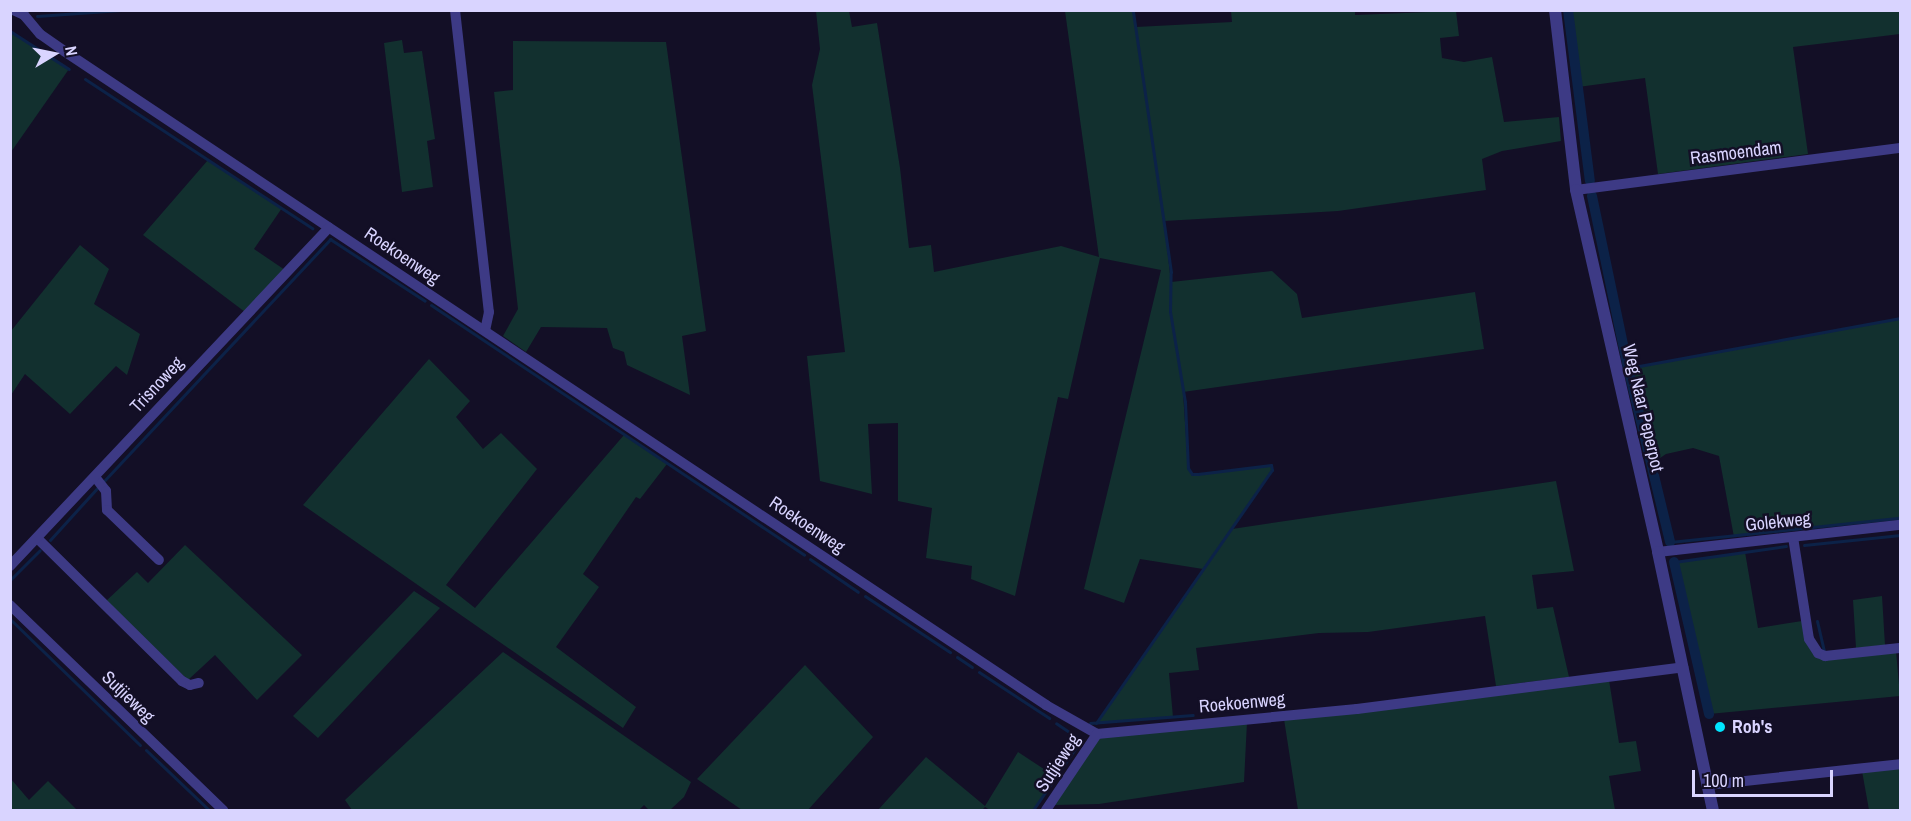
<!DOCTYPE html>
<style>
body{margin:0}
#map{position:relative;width:1911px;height:821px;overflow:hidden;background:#130f26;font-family:"Archivo Narrow",sans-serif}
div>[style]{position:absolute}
.green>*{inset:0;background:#12302f}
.stream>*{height:3px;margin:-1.5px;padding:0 1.5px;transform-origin:1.5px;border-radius:1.5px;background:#0c2248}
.canal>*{height:10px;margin:-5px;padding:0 5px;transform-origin:5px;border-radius:5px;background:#0c2248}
.minor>*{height:10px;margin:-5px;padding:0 5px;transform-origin:5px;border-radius:5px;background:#3d3a85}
.tertiary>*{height:12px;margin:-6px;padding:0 6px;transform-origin:6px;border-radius:6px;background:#3d3a85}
.dots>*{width:16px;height:16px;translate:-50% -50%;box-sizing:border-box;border:3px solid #130f26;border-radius:50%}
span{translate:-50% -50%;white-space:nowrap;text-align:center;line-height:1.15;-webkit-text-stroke:5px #130f26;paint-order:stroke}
.street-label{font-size:18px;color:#d9d4ff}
.poi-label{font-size:18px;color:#d9d4ff;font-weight:700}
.left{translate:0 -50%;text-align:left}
.frame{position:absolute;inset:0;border:12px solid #d9d4ff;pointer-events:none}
.north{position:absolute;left:24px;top:24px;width:60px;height:60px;-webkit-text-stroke:4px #130f26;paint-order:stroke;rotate:80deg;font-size:16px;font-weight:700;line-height:24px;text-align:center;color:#d9d4ff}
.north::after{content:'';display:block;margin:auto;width:21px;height:27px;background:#d9d4ff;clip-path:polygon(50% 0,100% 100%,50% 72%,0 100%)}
.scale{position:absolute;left:1692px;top:770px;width:141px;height:27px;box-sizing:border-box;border:3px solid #d9d4ff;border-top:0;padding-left:8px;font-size:18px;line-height:21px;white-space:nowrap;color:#d9d4ff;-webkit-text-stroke:4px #130f26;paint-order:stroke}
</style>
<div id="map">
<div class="green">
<i style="clip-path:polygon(1355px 10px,1355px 15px,1456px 11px,1459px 36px,1440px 38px,1442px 58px,1464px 62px,1492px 57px,1504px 122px,1559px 117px,1561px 141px,1502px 151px,1482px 159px,1486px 190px,1338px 211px,1164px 221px,1171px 282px,1272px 271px,1297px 294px,1302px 318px,1475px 292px,1484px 349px,1183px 392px,1188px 468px,1192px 473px,1198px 474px,1271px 465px,1272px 470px,1232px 529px,1556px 481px,1574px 571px,1532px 575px,1537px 609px,1553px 607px,1569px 677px,1496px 686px,1485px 616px,1368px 632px,1319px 633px,1196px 648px,1199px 670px,1169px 673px,1173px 717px,1096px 723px,1203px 569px,1140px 559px,1124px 603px,1084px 589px,1161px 270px,1100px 258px,1068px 399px,1058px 397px,1015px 596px,971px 579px,972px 566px,926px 558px,932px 508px,898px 501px,898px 423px,868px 424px,872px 494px,820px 481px,807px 356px,845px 352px,812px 85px,820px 49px,816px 11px,849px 11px,852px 27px,877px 23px,900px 168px,909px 248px,931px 245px,934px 272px,1061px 246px,1099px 257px,1065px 11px,1133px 11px,1136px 27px,1232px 22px,1231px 11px)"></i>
<i style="clip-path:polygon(1568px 11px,1900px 11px,1900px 34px,1793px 47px,1808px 154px,1658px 174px,1645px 78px,1578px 87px)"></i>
<i style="clip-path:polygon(11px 31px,69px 69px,11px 152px)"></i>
<i style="clip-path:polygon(402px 40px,404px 53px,422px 51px,435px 139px,427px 141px,433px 187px,402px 192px,384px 43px)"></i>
<i style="clip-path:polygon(513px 41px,666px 42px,706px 331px,682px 336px,690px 395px,627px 365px,624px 352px,613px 348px,607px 328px,541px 327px,526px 352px,503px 336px,518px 309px,494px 92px,513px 90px)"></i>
<i style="clip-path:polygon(208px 160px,282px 208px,254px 249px,285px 270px,245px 312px,143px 235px)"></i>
<i style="clip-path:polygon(80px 245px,109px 269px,94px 304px,140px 334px,127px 375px,116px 366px,70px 414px,25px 374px,11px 395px,11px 331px)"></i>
<i style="clip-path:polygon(1900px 318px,1900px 518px,1734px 537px,1719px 456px,1693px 448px,1666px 454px,1651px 464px,1628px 368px)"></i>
<i style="clip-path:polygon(429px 359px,470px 401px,456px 417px,483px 449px,501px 433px,537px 469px,446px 585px,475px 608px,624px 435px,667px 464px,640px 499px,636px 497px,583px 574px,599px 587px,556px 647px,636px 707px,623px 728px,303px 505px)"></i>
<i style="clip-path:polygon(185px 545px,302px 655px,257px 700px,215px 655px,188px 680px,106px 601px,137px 572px,148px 583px)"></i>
<i style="clip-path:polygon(1745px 552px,1758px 628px,1802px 621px,1817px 655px,1896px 651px,1900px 696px,1709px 714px,1674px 562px)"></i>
<i style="clip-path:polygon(414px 591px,440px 608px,318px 738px,293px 716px)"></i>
<i style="clip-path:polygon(1882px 596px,1885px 645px,1856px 648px,1853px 600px)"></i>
<i style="clip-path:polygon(503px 652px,691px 782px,684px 797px,670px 810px,649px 810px,644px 805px,639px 810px,352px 810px,345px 800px)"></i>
<i style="clip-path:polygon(805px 665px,873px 737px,808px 810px,742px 810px,697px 779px)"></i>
<i style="clip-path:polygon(1609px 680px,1619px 743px,1636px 741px,1641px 771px,1609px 776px,1615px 810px,1298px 810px,1284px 719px)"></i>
<i style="clip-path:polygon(1247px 722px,1244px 782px,1099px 804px,1054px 805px,1098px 737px)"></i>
<i style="clip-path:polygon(1018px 752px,1056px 777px,1033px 810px,990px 810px,985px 807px,982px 810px,878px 810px,926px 757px,985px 806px)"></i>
<i style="clip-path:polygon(1900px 767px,1900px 810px,1869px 810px,1862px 771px)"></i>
<i style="clip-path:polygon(11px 779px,29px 800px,48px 781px,77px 810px,11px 810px)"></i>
</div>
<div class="stream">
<i style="left:37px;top:16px;width:84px;rotate:-4.1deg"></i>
<i style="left:10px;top:31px;width:70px;rotate:32.8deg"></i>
<i style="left:85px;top:79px;width:272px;rotate:33.3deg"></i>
<i style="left:431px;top:305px;width:449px;rotate:33.8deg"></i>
<i style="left:1628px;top:368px;width:277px;rotate:-10.4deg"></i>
<i style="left:103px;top:482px;width:333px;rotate:-46.9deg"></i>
<i style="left:330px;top:239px;width:113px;rotate:33.1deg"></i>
<i style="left:50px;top:540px;width:73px;rotate:-47.8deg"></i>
<i style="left:1670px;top:542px;width:231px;rotate:-6deg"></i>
<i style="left:1804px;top:545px;width:97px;rotate:-5.9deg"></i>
<i style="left:810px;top:559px;width:58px;rotate:34.5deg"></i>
<i style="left:1674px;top:562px;width:113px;rotate:-8.1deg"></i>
<i style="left:10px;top:580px;width:42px;rotate:-45deg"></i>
<i style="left:865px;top:596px;width:102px;rotate:33.4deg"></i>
<i style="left:10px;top:619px;width:181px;rotate:44.1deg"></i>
<i style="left:1817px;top:621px;width:31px;rotate:77deg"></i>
<i style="left:957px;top:657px;width:18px;rotate:34deg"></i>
<i style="left:979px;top:672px;width:84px;rotate:33.3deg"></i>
<i style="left:1090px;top:723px;width:103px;rotate:-4.4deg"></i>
<i style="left:1096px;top:723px;width:308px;rotate:-55.2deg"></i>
<i style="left:1272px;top:470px;width:5px;rotate:-101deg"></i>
<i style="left:1271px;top:465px;width:74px;rotate:173deg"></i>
<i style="left:1198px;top:474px;width:6px;rotate:180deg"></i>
<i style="left:1192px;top:474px;width:7px;rotate:-124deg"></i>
<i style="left:1188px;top:468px;width:66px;rotate:-92.6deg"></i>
<i style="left:1185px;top:402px;width:92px;rotate:-99.4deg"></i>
<i style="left:1170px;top:311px;width:39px;rotate:-89deg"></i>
<i style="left:1171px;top:272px;width:265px;rotate:-98.3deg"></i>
<i style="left:146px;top:750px;width:87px;rotate:43.6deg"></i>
<i style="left:1033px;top:810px;width:85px;rotate:-55.6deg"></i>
<i style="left:1081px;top:740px;width:30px;rotate:-146deg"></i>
</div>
<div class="canal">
<i style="left:1568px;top:10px;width:172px;rotate:82.7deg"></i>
<i style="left:1592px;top:196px;width:176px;rotate:78.2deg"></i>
<i style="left:1628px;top:368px;width:179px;rotate:76.4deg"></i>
<i style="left:1674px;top:562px;width:156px;rotate:77deg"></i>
</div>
<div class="minor">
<i style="left:13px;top:10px;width:12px;rotate:24deg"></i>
<i style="left:24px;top:15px;width:25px;rotate:50deg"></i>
<i style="left:40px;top:34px;width:29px;rotate:35deg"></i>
<i style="left:64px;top:51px;width:1180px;rotate:33.66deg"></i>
<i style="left:1046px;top:705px;width:59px;rotate:29.6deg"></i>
<i style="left:1097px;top:734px;width:261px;rotate:-5.5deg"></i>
<i style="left:1357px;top:709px;width:329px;rotate:-7.3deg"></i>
<i style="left:455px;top:10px;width:304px;rotate:83.6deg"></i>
<i style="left:489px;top:312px;width:19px;rotate:102deg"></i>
<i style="left:1576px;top:190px;width:327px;rotate:-7.4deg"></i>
<i style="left:95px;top:477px;width:18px;rotate:52deg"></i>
<i style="left:106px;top:491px;width:19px;rotate:87deg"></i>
<i style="left:107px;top:510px;width:72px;rotate:43.9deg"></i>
<i style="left:1793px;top:537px;width:103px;rotate:81.1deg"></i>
<i style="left:1809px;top:639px;width:17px;rotate:57deg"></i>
<i style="left:1818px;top:653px;width:8px;rotate:23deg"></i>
<i style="left:1825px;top:656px;width:75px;rotate:-6.1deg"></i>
<i style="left:37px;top:538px;width:204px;rotate:44.6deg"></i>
<i style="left:182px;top:681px;width:9px;rotate:27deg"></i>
<i style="left:190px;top:685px;width:9px;rotate:-13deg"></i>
<i style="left:1658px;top:552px;width:244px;rotate:-6.4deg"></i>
<i style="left:10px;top:566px;width:465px;rotate:-46.7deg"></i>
<i style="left:10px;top:605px;width:296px;rotate:43.9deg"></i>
<i style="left:1708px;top:785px;width:193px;rotate:-6.2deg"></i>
<i style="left:1046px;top:810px;width:92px;rotate:-56.1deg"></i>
</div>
<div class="tertiary">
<i style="left:1555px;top:10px;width:181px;rotate:83.3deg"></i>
<i style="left:1576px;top:190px;width:371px;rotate:77.2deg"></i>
<i style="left:1658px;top:552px;width:264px;rotate:78deg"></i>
</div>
<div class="dots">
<i style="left:1720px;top:727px;background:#00e5ff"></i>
</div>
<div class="street-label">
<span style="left:1736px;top:153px;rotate:-7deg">Rasmoendam</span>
<span style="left:402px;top:256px;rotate:34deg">Roekoenweg</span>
<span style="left:157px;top:385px;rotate:-47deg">Trisnoweg</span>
<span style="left:1643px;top:408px;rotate:77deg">Weg Naar Peperpot</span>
<span style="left:1778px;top:522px;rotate:-6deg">Golekweg</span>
<span style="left:807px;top:525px;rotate:34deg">Roekoenweg</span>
<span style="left:128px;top:697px;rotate:44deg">Sutjieweg</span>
<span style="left:1242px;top:703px;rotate:-5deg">Roekoenweg</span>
<span style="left:1058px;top:763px;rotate:-57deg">Sutjieweg</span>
</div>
<div class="poi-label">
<span class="left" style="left:1732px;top:727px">Rob's</span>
</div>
<div class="frame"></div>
<div class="north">N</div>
<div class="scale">100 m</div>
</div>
